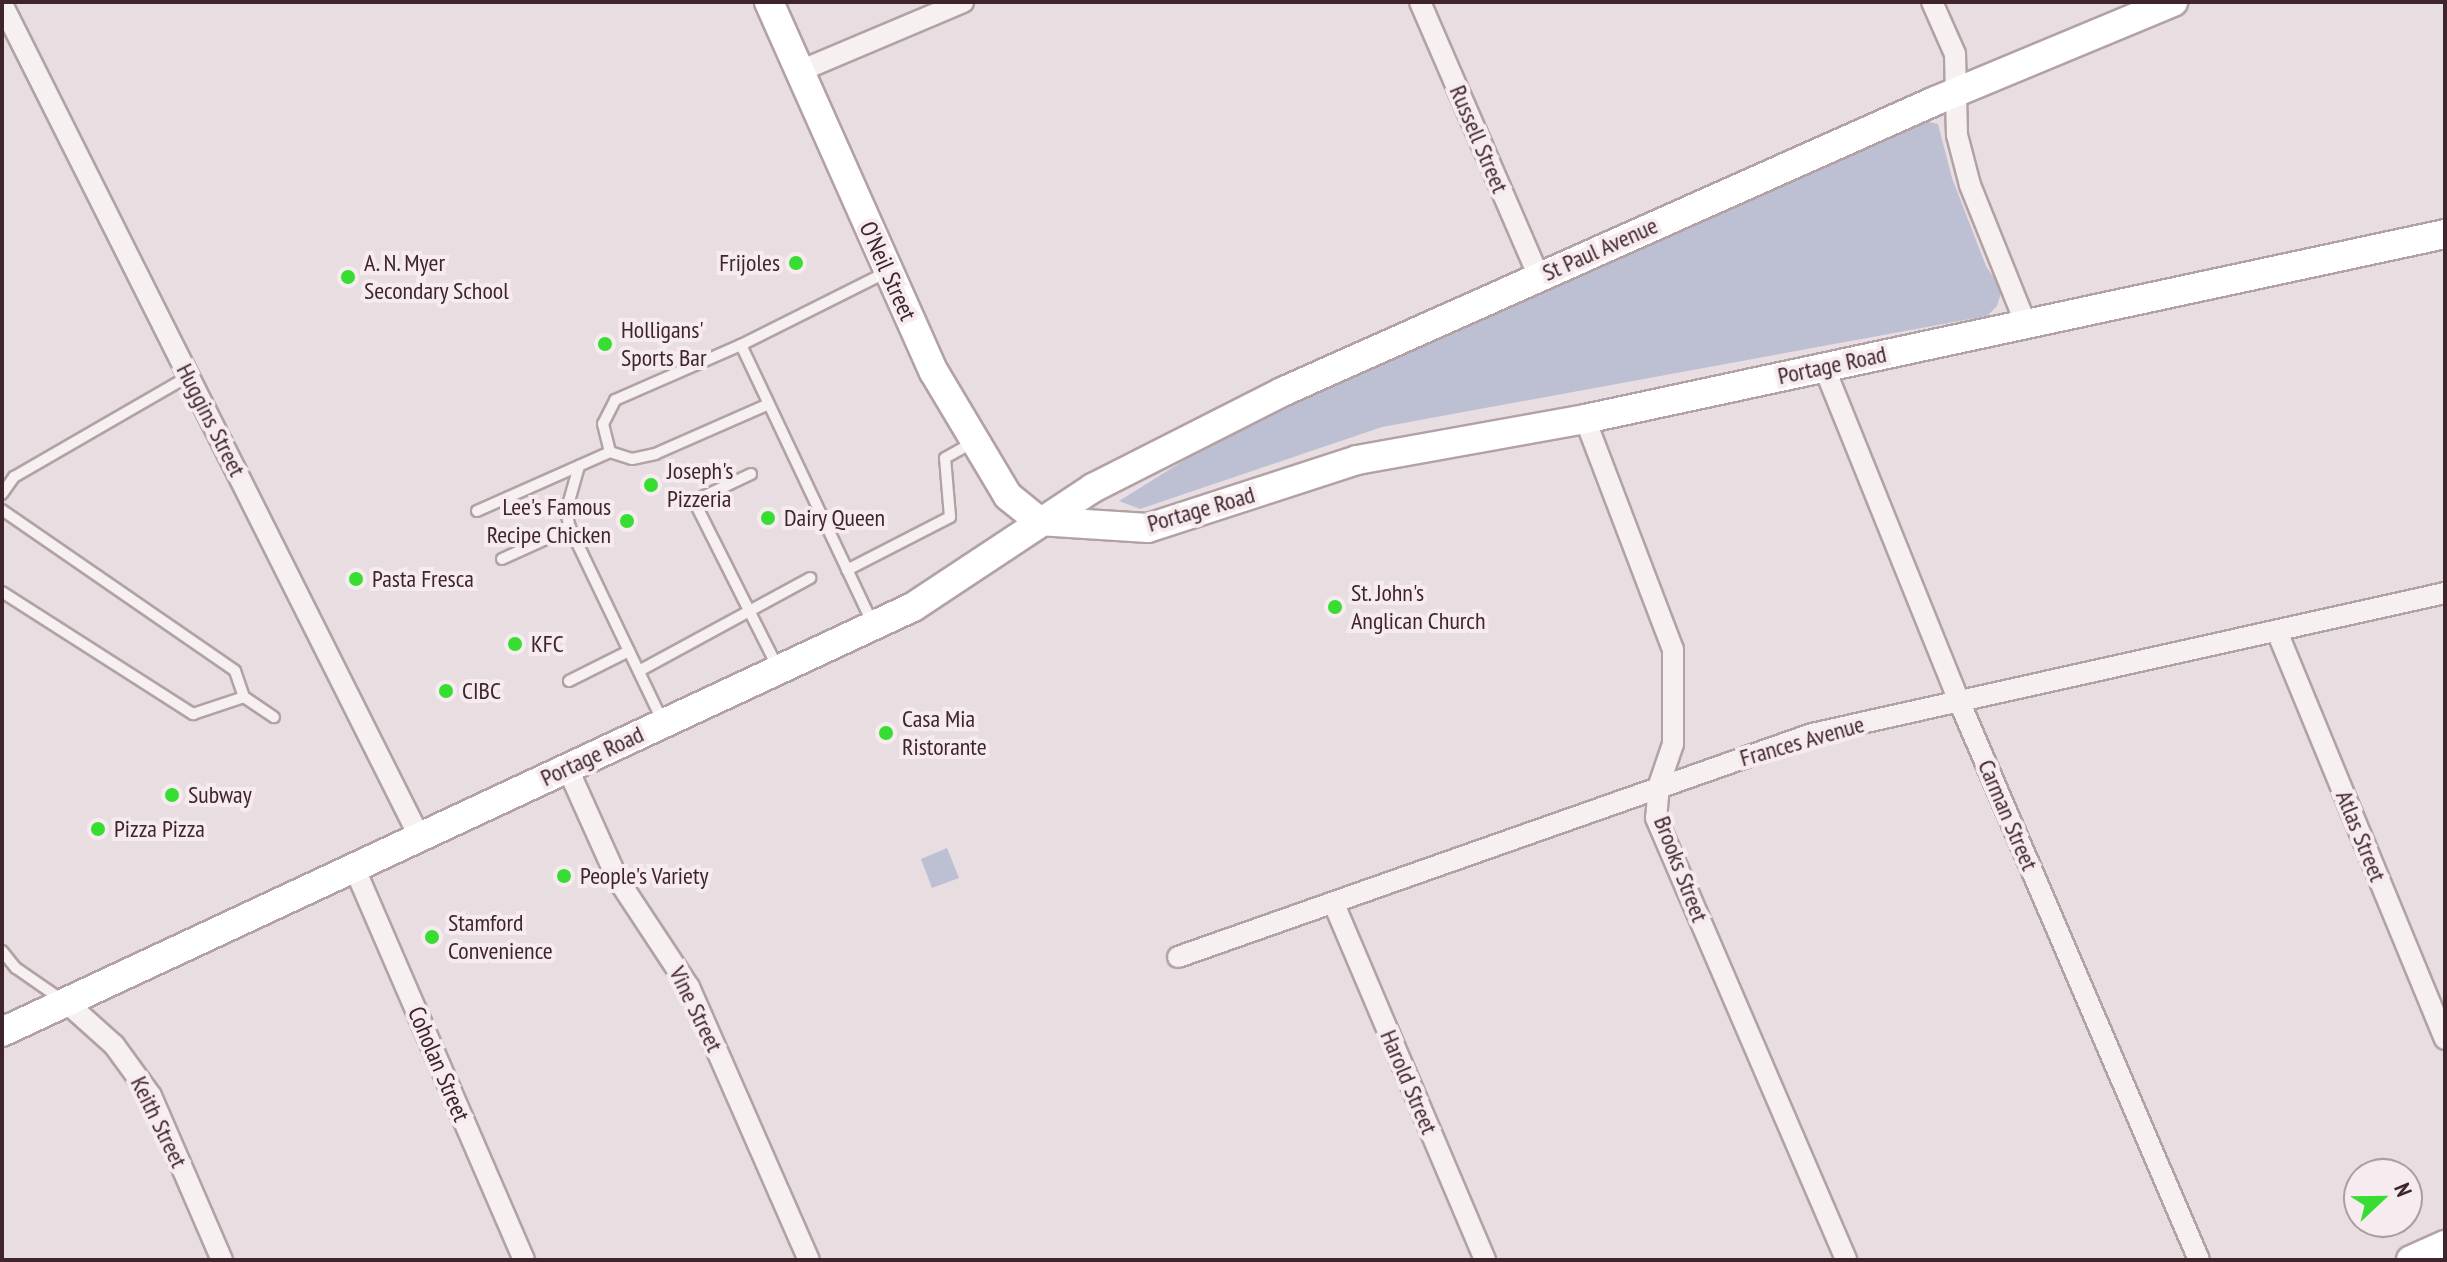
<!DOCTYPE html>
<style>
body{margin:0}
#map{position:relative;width:2447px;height:1262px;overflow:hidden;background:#e8dde0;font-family:"PT Sans Narrow",sans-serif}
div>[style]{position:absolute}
.green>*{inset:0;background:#bdc0d3}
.roads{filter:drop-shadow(2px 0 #b2a2a6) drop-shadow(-2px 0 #b2a2a6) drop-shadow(0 2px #b2a2a6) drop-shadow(0 -2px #b2a2a6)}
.lane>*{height:10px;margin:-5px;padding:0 5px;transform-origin:5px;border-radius:5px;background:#f6f0f1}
.street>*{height:20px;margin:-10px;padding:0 10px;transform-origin:10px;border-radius:10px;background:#f6f0f1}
.secondary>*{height:28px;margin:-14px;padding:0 14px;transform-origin:14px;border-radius:14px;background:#fff}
.dots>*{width:22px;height:22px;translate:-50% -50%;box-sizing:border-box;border:4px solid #f6ecef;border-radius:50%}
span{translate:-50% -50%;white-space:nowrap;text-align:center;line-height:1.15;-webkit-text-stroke:8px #f6ecef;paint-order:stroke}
.street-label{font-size:24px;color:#40242b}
.poi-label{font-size:24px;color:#40242b}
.left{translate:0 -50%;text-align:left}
.right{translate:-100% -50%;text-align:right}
.frame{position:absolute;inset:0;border:4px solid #40242b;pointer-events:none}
.north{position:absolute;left:2343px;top:1158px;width:80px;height:80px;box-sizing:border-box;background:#f6ecef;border:2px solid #ad9ca1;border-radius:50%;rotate:68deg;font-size:22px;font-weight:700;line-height:32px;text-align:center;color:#40242b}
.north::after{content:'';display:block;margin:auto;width:28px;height:36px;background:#38dd32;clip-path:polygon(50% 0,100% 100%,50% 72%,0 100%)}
</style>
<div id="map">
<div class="green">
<i style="clip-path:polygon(1925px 121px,1938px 124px,1952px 178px,1986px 266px,2002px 290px,1997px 306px,1987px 316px,1382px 427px,1140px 509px,1119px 501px,1239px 426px)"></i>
<i style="clip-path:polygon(947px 848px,959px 878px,932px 888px,921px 859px)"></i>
</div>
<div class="roads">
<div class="lane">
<i style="left:741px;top:345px;width:306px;rotate:64.7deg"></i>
<i style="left:610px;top:452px;width:23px;rotate:18deg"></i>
<i style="left:632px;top:459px;width:24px;rotate:-12deg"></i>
<i style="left:655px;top:454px;width:124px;rotate:-23.7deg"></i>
<i style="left:751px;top:474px;width:63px;rotate:154.7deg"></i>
<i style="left:694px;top:501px;width:187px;rotate:63.3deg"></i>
<i style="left:2px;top:494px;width:21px;rotate:-55deg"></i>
<i style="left:14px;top:477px;width:202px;rotate:-30deg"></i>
<i style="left:2px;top:510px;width:283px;rotate:34.6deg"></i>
<i style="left:235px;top:671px;width:28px;rotate:71deg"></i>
<i style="left:477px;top:511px;width:145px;rotate:-23.9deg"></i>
<i style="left:610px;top:452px;width:29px;rotate:-104deg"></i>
<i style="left:603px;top:424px;width:27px;rotate:-63deg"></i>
<i style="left:615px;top:400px;width:137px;rotate:-23.6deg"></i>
<i style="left:741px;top:345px;width:163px;rotate:-26.6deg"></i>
<i style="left:570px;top:528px;width:16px;rotate:-104deg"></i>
<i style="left:566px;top:512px;width:48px;rotate:-74.2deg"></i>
<i style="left:502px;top:559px;width:75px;rotate:-24.5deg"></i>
<i style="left:570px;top:528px;width:215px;rotate:64.4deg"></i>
<i style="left:847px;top:570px;width:116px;rotate:-27.2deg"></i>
<i style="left:950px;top:517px;width:59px;rotate:-94.8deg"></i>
<i style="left:945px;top:458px;width:31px;rotate:-29deg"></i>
<i style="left:2px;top:592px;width:227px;rotate:32.6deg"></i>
<i style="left:193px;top:714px;width:54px;rotate:-18.4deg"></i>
<i style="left:244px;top:697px;width:36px;rotate:34deg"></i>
<i style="left:639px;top:671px;width:195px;rotate:-28.5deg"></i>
<i style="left:569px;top:681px;width:67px;rotate:-26.6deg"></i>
<i style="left:2px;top:951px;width:22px;rotate:51deg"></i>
<i style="left:16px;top:968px;width:56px;rotate:34.8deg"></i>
</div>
<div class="street">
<i style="left:1420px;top:2px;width:300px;rotate:66.6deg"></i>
<i style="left:1932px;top:2px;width:57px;rotate:66.1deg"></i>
<i style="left:1955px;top:54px;width:81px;rotate:88.6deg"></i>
<i style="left:1957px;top:135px;width:52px;rotate:75.4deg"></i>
<i style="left:1970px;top:185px;width:150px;rotate:68.1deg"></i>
<i style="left:2px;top:4px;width:931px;rotate:63.38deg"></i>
<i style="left:800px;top:71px;width:177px;rotate:-22.9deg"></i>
<i style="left:1824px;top:367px;width:360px;rotate:68deg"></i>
<i style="left:1959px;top:701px;width:608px;rotate:66.76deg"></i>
<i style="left:1585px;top:419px;width:246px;rotate:69.1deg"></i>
<i style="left:1673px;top:649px;width:95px;rotate:90deg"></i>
<i style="left:1673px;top:744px;width:43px;rotate:108.9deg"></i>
<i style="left:1659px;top:785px;width:33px;rotate:95deg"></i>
<i style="left:1656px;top:818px;width:481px;rotate:66.7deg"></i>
<i style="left:2278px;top:634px;width:438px;rotate:67.6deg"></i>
<i style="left:567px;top:767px;width:122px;rotate:65.8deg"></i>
<i style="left:617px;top:878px;width:131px;rotate:56.6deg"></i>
<i style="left:689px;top:987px;width:298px;rotate:66.3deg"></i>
<i style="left:354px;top:867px;width:428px;rotate:66.6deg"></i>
<i style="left:1334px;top:904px;width:387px;rotate:67deg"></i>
<i style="left:1178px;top:957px;width:672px;rotate:-19.38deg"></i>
<i style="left:1812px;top:734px;width:649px;rotate:-12.56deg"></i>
<i style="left:67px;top:1003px;width:63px;rotate:41.8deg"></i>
<i style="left:114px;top:1045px;width:63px;rotate:54deg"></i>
<i style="left:151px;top:1096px;width:179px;rotate:66.6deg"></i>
</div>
<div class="secondary">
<i style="left:769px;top:2px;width:405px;rotate:66deg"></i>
<i style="left:934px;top:372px;width:144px;rotate:59.2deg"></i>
<i style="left:1008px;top:496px;width:40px;rotate:39deg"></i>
<i style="left:1039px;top:521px;width:109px;rotate:3.7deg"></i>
<i style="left:1148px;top:528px;width:220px;rotate:-18deg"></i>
<i style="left:1357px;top:460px;width:232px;rotate:-10.2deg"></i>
<i style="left:1585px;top:419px;width:880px;rotate:-12.14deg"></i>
<i style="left:2px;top:1032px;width:1005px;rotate:-25.01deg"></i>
<i style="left:913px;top:607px;width:216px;rotate:-33.5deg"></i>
<i style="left:1093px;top:488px;width:212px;rotate:-26.9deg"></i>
<i style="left:1282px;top:392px;width:715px;rotate:-24.02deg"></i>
<i style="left:1935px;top:101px;width:258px;rotate:-22.6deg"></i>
<i style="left:2411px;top:1260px;width:37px;rotate:-24deg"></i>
</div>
</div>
<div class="dots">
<i style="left:796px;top:263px;background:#38dd32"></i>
<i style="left:348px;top:277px;background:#38dd32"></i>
<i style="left:605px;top:344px;background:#38dd32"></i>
<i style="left:651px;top:485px;background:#38dd32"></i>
<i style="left:768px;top:518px;background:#38dd32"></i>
<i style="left:627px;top:521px;background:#38dd32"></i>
<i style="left:356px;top:579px;background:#38dd32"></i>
<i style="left:1335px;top:607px;background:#38dd32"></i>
<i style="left:515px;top:644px;background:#38dd32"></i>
<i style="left:446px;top:691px;background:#38dd32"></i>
<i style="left:886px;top:733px;background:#38dd32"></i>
<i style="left:172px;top:795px;background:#38dd32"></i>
<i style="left:98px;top:829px;background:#38dd32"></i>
<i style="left:564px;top:876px;background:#38dd32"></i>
<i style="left:432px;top:937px;background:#38dd32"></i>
</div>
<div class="street-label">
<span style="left:1479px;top:139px;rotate:67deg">Russell Street</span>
<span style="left:1600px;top:249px;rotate:-24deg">St Paul Avenue</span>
<span style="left:888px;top:271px;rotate:66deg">O'Neil Street</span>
<span style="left:1832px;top:365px;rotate:-12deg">Portage Road</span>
<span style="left:211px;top:420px;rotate:63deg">Huggins Street</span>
<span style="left:1201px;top:509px;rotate:-16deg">Portage Road</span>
<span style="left:1802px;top:741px;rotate:-16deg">Frances Avenue</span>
<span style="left:592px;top:756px;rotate:-25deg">Portage Road</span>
<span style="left:2008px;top:815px;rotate:67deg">Carman Street</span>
<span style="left:2361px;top:836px;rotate:68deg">Atlas Street</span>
<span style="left:1681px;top:869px;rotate:69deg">Brooks Street</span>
<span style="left:696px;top:1009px;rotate:64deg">Vine Street</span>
<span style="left:439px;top:1064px;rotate:67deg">Coholan Street</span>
<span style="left:1409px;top:1082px;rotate:67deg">Harold Street</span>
<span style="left:159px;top:1122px;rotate:64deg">Keith Street</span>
</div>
<div class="poi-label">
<span class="left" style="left:364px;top:277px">A. N. Myer<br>Secondary School</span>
<span class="right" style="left:780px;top:263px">Frijoles</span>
<span class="left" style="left:621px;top:344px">Holligans'<br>Sports Bar</span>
<span class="left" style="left:667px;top:485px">Joseph's<br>Pizzeria</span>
<span class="right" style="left:611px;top:521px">Lee's Famous<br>Recipe Chicken</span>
<span class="left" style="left:784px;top:518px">Dairy Queen</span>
<span class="left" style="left:372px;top:579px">Pasta Fresca</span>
<span class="left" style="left:1351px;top:607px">St. John's<br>Anglican Church</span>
<span class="left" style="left:531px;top:644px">KFC</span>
<span class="left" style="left:462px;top:691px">CIBC</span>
<span class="left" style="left:902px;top:733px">Casa Mia<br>Ristorante</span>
<span class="left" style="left:188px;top:795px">Subway</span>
<span class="left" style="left:114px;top:829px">Pizza Pizza</span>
<span class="left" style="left:580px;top:876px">People's Variety</span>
<span class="left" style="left:448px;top:937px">Stamford<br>Convenience</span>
</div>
<div class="frame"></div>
<div class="north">N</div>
</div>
